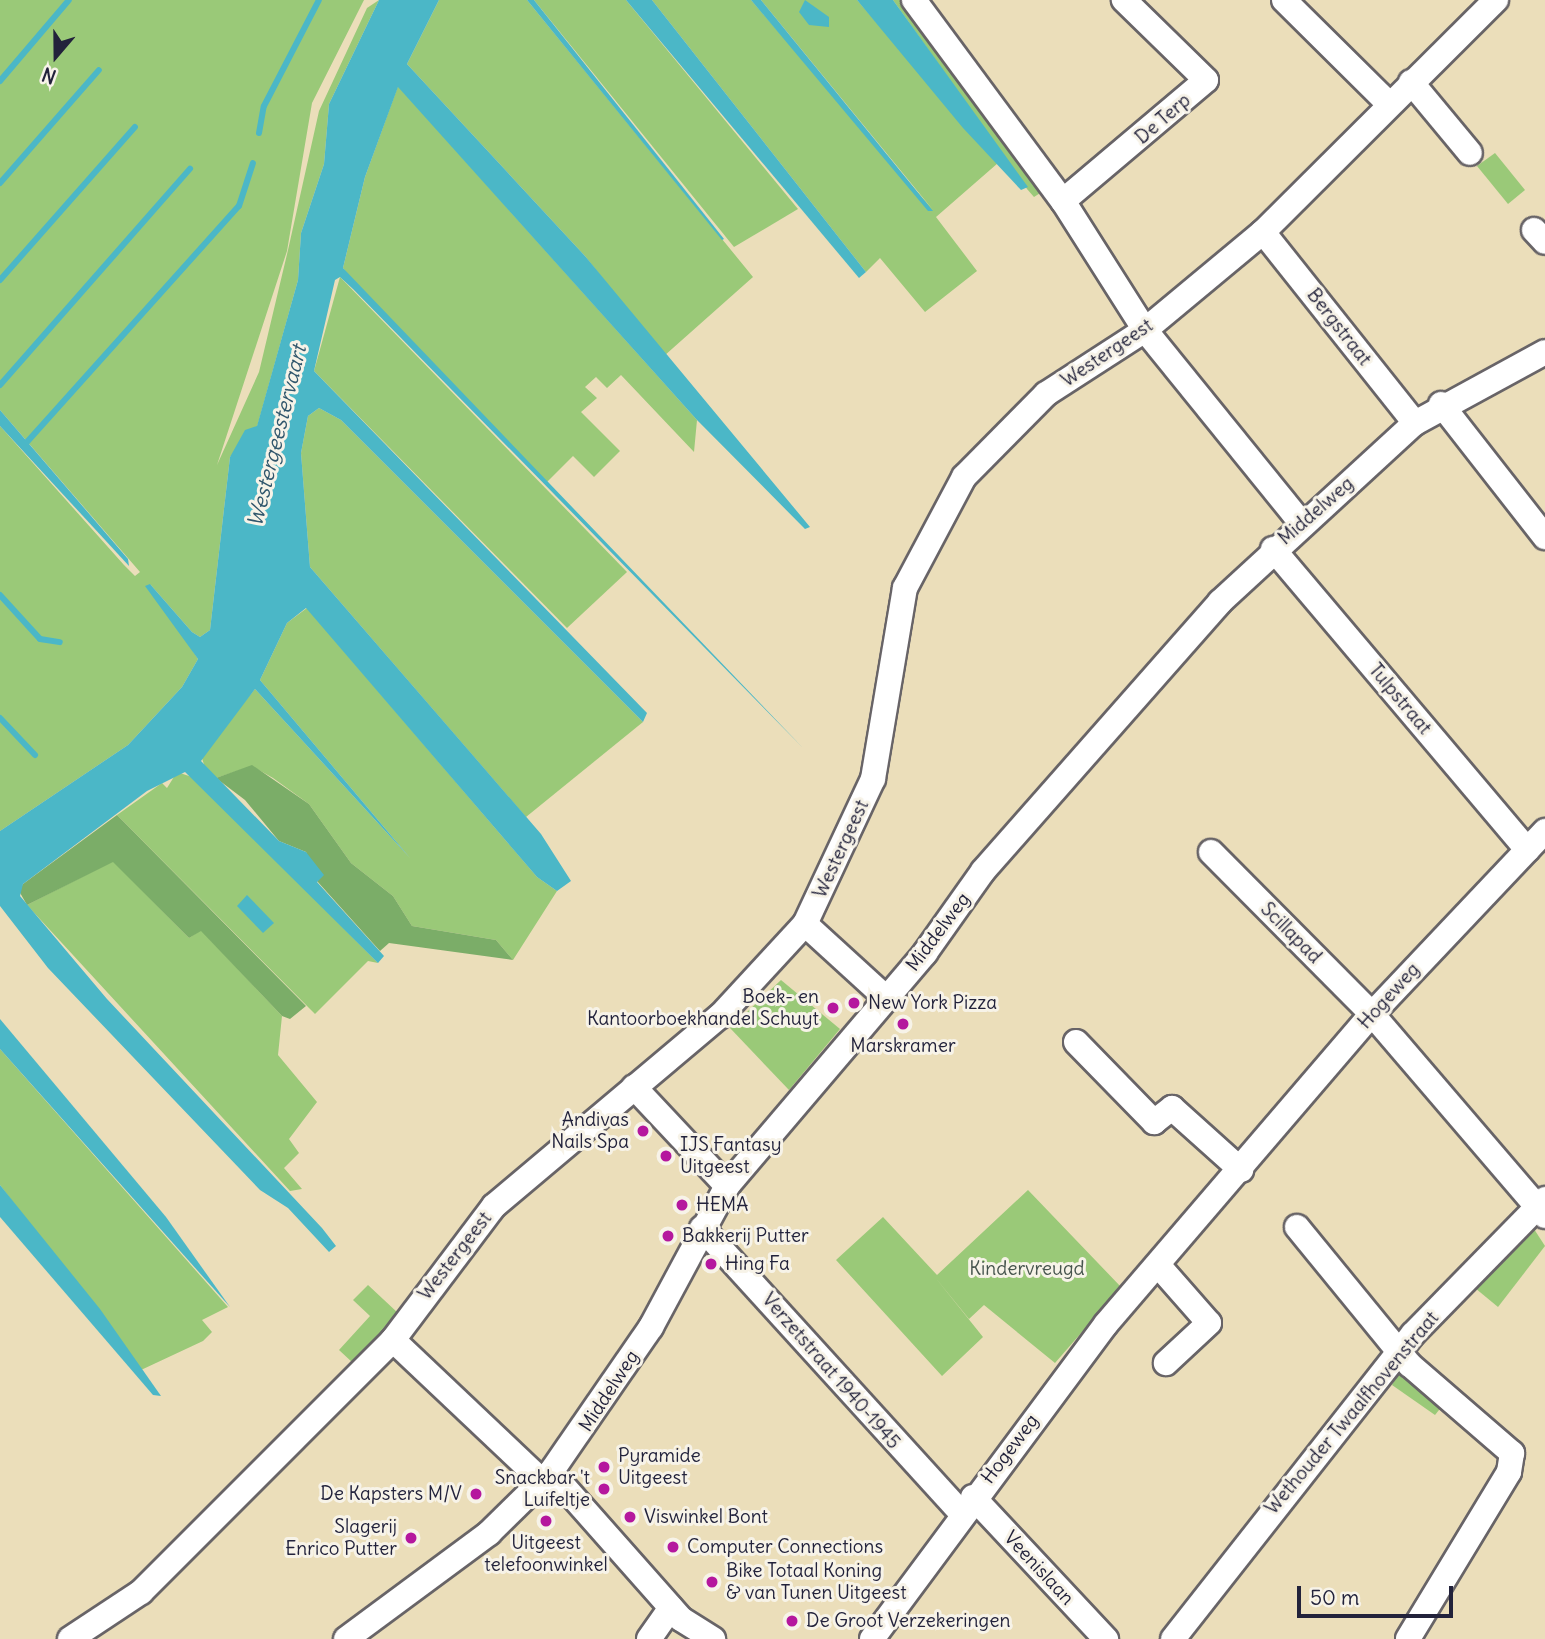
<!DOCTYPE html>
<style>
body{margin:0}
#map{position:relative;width:1545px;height:1639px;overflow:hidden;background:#ebdeba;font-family:Delius,sans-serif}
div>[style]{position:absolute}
.green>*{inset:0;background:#9ac978}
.forest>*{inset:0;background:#7bad68}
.water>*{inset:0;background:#4bb7c7}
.stream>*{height:6px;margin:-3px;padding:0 3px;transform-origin:3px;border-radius:3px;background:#4bb7c7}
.roads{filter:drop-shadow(2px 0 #686467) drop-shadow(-2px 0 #686467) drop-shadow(0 2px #686467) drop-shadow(0 -2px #686467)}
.minor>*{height:24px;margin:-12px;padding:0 12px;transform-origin:12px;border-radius:12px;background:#fff}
.dots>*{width:19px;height:19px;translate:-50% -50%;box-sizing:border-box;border:4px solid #f7f3e8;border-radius:50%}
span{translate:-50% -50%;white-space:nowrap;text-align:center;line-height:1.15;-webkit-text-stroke:6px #f7f3e8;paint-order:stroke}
.street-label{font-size:19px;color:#22223b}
.poi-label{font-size:19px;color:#22223b}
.right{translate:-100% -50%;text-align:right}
.left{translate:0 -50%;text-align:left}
.park-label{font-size:19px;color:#46544d}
.water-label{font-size:21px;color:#30566c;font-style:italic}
.north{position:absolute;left:21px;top:21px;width:70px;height:70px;-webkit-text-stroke:5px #f7f3e8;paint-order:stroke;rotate:200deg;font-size:19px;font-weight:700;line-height:28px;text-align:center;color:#22223b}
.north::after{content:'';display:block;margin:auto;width:24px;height:32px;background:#22223b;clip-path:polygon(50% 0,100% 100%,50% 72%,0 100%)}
.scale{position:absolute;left:1297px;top:1586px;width:156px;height:32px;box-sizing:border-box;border:4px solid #22223b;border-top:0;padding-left:9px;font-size:21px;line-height:24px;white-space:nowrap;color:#22223b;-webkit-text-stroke:5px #f7f3e8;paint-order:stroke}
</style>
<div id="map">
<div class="green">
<i style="clip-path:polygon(0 0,364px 0,312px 103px,287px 251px,217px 465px,259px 372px,288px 250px,319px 111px,367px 8px,379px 0,329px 104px,324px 164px,301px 233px,298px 280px,257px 427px,230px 457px,210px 630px,200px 637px,192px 632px,150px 584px,198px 659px,182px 687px,128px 745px,0 831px,0 426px,124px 565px,135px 576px,140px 572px,0 410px)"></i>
<i style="clip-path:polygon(439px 0,527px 0,753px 277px,664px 356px,585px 256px,407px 64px)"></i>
<i style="clip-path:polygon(534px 0,626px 0,798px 209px,734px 247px)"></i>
<i style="clip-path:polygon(652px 0,751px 0,933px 210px,761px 0,857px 0,998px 163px,936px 217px,977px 271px,925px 312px,880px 258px,866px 272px)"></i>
<i style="clip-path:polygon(893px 0,908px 0,1048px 188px,1034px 197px,1027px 189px)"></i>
<i style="clip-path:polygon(398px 86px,697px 420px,694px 452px,621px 375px,607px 388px,596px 377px,585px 387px,597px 398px,581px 412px,620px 451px,594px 477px,573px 456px,547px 482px,361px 292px,343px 268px,365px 177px)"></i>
<i style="clip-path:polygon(1495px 153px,1525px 190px,1508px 204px,1477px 166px)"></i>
<i style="clip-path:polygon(340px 277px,627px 572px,567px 628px,314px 371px)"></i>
<i style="clip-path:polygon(319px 408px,341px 420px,643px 722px,526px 817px,310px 567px,301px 453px,308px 416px)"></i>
<i style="clip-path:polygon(307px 608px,537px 877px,557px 891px,513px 960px,496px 940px,412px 926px,393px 896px,351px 863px,309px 804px,273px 778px,252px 766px,216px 778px,206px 771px,201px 755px,255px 689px,410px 858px,260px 680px,287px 623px)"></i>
<i style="clip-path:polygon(177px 772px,195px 778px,378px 963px,368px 961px,315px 1014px,117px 815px,162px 783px,167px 788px)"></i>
<i style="clip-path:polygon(113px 861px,189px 938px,201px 930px,282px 1016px,278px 1055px,317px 1102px,289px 1139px,299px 1153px,284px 1168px,302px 1189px,290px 1191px,27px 905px)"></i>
<i style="clip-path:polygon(781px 980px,840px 1029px,789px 1090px,730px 1028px)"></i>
<i style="clip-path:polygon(0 1049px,228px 1307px,202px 1320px,212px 1332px,203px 1341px,141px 1370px,0 1185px)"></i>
<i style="clip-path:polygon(1028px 1190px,1121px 1287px,1055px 1363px,984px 1305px,969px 1319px,934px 1276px,983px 1337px,942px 1376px,836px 1260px,883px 1217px,937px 1275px)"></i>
<i style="clip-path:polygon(1534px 1229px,1545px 1246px,1498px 1307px,1475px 1288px)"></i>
<i style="clip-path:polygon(368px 1285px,398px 1313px,353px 1363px,339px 1350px,370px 1316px,353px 1300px)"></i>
<i style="clip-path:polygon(1400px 1371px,1443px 1405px,1435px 1415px,1392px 1385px)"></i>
</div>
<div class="forest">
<i style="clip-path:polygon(252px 765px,309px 804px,351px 863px,393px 896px,412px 926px,496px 940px,513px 960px,389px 943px,380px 951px,317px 881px,306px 852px,279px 841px,245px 800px,216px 778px)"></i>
<i style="clip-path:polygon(117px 815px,306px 1006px,290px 1019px,282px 1016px,201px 931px,189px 938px,113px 862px,27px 905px,19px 891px,23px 884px)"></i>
</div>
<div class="water">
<i style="clip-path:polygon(379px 0,439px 0,407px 64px,585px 256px,810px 527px,805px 529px,697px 420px,398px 87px,365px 177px,343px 268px,804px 749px,353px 289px,340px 277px,335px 280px,314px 371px,647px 713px,643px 722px,341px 420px,319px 408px,308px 416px,301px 453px,310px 567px,541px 834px,571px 881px,557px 891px,537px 877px,306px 608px,287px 623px,260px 680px,410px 858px,255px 689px,201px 761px,279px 841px,306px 852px,324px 875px,317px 882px,384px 956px,378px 963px,185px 772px,147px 791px,23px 884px,20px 896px,107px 999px,322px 1228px,336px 1246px,329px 1252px,288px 1208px,260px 1190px,48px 968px,0 906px,0 831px,128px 745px,182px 687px,198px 659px,145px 586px,150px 584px,192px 632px,200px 637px,210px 630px,230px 457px,245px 430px,257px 426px,298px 280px,301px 233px,324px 164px,329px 104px)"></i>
<i style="clip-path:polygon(527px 0,534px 0,724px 239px,722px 240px)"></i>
<i style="clip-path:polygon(626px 0,652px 0,866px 272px,859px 278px)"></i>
<i style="clip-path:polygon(751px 0,761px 0,933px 211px,928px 211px)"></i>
<i style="clip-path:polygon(805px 0,829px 17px,829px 27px,809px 25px,799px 12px)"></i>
<i style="clip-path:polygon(857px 0,893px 0,1028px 187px,1021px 190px,963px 128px)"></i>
<i style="clip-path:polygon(0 410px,128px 559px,129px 566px,0 426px)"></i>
<i style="clip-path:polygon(247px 895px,274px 923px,263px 933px,237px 906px)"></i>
<i style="clip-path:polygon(0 1019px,166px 1217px,230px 1307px,0 1049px)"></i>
<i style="clip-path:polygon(0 1185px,100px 1309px,161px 1396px,153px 1395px,0 1217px)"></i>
</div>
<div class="stream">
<i style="left:0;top:81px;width:106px;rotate:-49.6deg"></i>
<i style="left:259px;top:133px;width:27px;rotate:-80deg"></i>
<i style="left:264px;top:106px;width:119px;rotate:-62.6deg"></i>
<i style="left:0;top:183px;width:150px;rotate:-48.8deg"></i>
<i style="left:0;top:280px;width:204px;rotate:-48.6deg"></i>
<i style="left:0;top:385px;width:288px;rotate:-48.7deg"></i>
<i style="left:27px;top:442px;width:317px;rotate:-48.1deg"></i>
<i style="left:239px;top:206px;width:45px;rotate:-72deg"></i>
<i style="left:0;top:595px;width:59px;rotate:47.7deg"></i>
<i style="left:40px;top:639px;width:20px;rotate:9deg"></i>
<i style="left:0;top:718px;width:51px;rotate:46.6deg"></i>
</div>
<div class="roads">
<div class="minor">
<i style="left:914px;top:0;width:250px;rotate:53.5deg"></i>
<i style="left:1063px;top:201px;width:153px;rotate:57.6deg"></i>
<i style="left:1145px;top:330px;width:250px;rotate:51deg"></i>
<i style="left:1284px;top:0;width:148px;rotate:44.7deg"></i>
<i style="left:1411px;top:82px;width:92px;rotate:50.3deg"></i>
<i style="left:1063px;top:201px;width:187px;rotate:-40.2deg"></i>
<i style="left:1206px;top:80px;width:115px;rotate:-135.7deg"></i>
<i style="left:1534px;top:230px;width:16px;rotate:47deg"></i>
<i style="left:1263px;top:232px;width:244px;rotate:51.5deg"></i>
<i style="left:1441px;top:404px;width:169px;rotate:52deg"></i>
<i style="left:1273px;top:549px;width:394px;rotate:49.8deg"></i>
<i style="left:1211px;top:852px;width:228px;rotate:45.2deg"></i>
<i style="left:1372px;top:1014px;width:266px;rotate:49.4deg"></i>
<i style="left:805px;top:924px;width:111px;rotate:42.4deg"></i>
<i style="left:1076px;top:1042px;width:112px;rotate:45.7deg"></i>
<i style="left:1154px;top:1122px;width:23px;rotate:-38deg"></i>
<i style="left:1172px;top:1108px;width:93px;rotate:41.9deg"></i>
<i style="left:634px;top:1087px;width:136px;rotate:46.8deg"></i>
<i style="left:1297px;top:1227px;width:178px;rotate:50.7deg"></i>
<i style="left:1410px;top:1365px;width:135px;rotate:40.8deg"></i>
<i style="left:1512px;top:1453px;width:19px;rotate:99deg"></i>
<i style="left:1509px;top:1472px;width:195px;rotate:121.2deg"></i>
<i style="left:702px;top:1228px;width:385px;rotate:47.7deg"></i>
<i style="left:1158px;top:1265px;width:77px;rotate:48.7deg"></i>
<i style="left:1209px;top:1323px;width:59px;rotate:137.1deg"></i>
<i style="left:393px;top:1340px;width:205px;rotate:43.4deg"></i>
<i style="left:551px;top:1472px;width:196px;rotate:48.5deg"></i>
<i style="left:681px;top:1619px;width:38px;rotate:32deg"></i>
<i style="left:973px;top:1497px;width:195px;rotate:46.9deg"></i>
<i style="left:70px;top:1639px;width:85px;rotate:-33.5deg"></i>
<i style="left:141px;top:1592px;width:356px;rotate:-45deg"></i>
<i style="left:393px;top:1340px;width:168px;rotate:-53deg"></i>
<i style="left:494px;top:1206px;width:295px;rotate:-40.1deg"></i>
<i style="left:720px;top:1016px;width:125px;rotate:-47.3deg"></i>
<i style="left:805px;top:924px;width:160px;rotate:-64.9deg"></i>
<i style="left:873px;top:779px;width:194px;rotate:-80.5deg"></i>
<i style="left:905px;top:588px;width:126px;rotate:-62deg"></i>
<i style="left:964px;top:477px;width:117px;rotate:-45.3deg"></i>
<i style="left:1046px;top:394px;width:118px;rotate:-32.9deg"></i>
<i style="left:1145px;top:330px;width:153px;rotate:-39.7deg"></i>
<i style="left:1263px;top:232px;width:329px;rotate:-44.9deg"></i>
<i style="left:346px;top:1639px;width:178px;rotate:-36.5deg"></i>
<i style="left:489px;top:1533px;width:87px;rotate:-44.5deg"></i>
<i style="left:551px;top:1472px;width:176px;rotate:-55.4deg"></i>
<i style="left:651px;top:1327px;width:160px;rotate:-61.7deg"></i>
<i style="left:727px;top:1186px;width:306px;rotate:-49.6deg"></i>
<i style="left:925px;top:953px;width:100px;rotate:-54.7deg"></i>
<i style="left:983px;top:871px;width:359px;rotate:-48.6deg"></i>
<i style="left:1220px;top:602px;width:265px;rotate:-42.6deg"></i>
<i style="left:1415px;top:423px;width:148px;rotate:-28.6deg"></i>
<i style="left:649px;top:1639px;width:38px;rotate:-55deg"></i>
<i style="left:872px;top:1639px;width:392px;rotate:-53.4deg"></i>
<i style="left:1106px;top:1324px;width:408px;rotate:-49.4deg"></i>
<i style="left:1372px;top:1014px;width:252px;rotate:-46.6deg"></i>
<i style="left:1173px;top:1639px;width:388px;rotate:-51.8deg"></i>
<i style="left:1413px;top:1334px;width:189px;rotate:-45.6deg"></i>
</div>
</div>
<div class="dots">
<i style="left:854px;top:1003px;background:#b5179e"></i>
<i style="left:833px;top:1008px;background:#b5179e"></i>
<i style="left:903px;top:1024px;background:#b5179e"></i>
<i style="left:643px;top:1131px;background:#b5179e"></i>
<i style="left:666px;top:1156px;background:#b5179e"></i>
<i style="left:682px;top:1205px;background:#b5179e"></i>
<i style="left:668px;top:1236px;background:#b5179e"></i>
<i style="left:711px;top:1264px;background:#b5179e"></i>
<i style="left:604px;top:1467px;background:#b5179e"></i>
<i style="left:604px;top:1489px;background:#b5179e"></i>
<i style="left:476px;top:1494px;background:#b5179e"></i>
<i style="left:630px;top:1517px;background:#b5179e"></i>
<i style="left:546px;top:1521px;background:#b5179e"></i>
<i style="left:411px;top:1538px;background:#b5179e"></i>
<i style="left:673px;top:1547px;background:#b5179e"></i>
<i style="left:712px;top:1582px;background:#b5179e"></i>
<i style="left:792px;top:1621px;background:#b5179e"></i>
</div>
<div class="street-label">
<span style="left:1163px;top:119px;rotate:-41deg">De Terp</span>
<span style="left:1339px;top:327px;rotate:52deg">Bergstraat</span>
<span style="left:1107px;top:353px;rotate:-34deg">Westergeest</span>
<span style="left:1316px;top:511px;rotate:-41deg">Middelweg</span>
<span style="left:1400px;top:699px;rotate:50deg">Tulpstraat</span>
<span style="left:841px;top:849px;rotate:-65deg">Westergeest</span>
<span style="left:938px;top:932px;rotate:-53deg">Middelweg</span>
<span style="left:1291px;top:933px;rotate:45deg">Scillapad</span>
<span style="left:1389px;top:996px;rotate:-48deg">Hogeweg</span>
<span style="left:455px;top:1256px;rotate:-52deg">Westergeest</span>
<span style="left:831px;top:1371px;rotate:49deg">Verzetstraat 1940-1945</span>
<span style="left:609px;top:1391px;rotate:-57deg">Middelweg</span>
<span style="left:1352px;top:1413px;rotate:-50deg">Wethouder Twaalfhovenstraat</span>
<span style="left:1010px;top:1449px;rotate:-53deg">Hogeweg</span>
<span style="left:1039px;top:1568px;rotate:47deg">Veenislaan</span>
</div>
<div class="poi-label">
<span class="right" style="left:819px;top:1008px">Boek- en<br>Kantoorboekhandel Schuyt</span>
<span class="left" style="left:868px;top:1003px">New York Pizza</span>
<span style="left:903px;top:1046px">Marskramer</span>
<span class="right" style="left:629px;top:1131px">Andivas<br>Nails Spa</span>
<span class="left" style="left:680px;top:1156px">IJS Fantasy<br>Uitgeest</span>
<span class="left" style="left:696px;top:1205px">HEMA</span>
<span class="left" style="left:682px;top:1236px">Bakkerij Putter</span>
<span class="left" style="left:725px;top:1264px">Hing Fa</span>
<span class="left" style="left:618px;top:1467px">Pyramide<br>Uitgeest</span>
<span class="right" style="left:590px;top:1489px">Snackbar 't<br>Luifeltje</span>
<span class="right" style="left:462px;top:1494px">De Kapsters M/V</span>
<span class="left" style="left:644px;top:1517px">Viswinkel Bont</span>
<span class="right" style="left:397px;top:1538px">Slagerij<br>Enrico Putter</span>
<span style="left:546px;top:1554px">Uitgeest<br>telefoonwinkel</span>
<span class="left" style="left:687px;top:1547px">Computer Connections</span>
<span class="left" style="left:726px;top:1582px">Bike Totaal Koning<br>&amp; van Tunen Uitgeest</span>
<span class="left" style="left:806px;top:1621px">De Groot Verzekeringen</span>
</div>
<div class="park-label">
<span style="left:1027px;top:1269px">Kindervreugd</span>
</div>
<div class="water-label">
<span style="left:277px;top:436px;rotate:-76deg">Westergeestervaart</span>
</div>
<div class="north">N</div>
<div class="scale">50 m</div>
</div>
